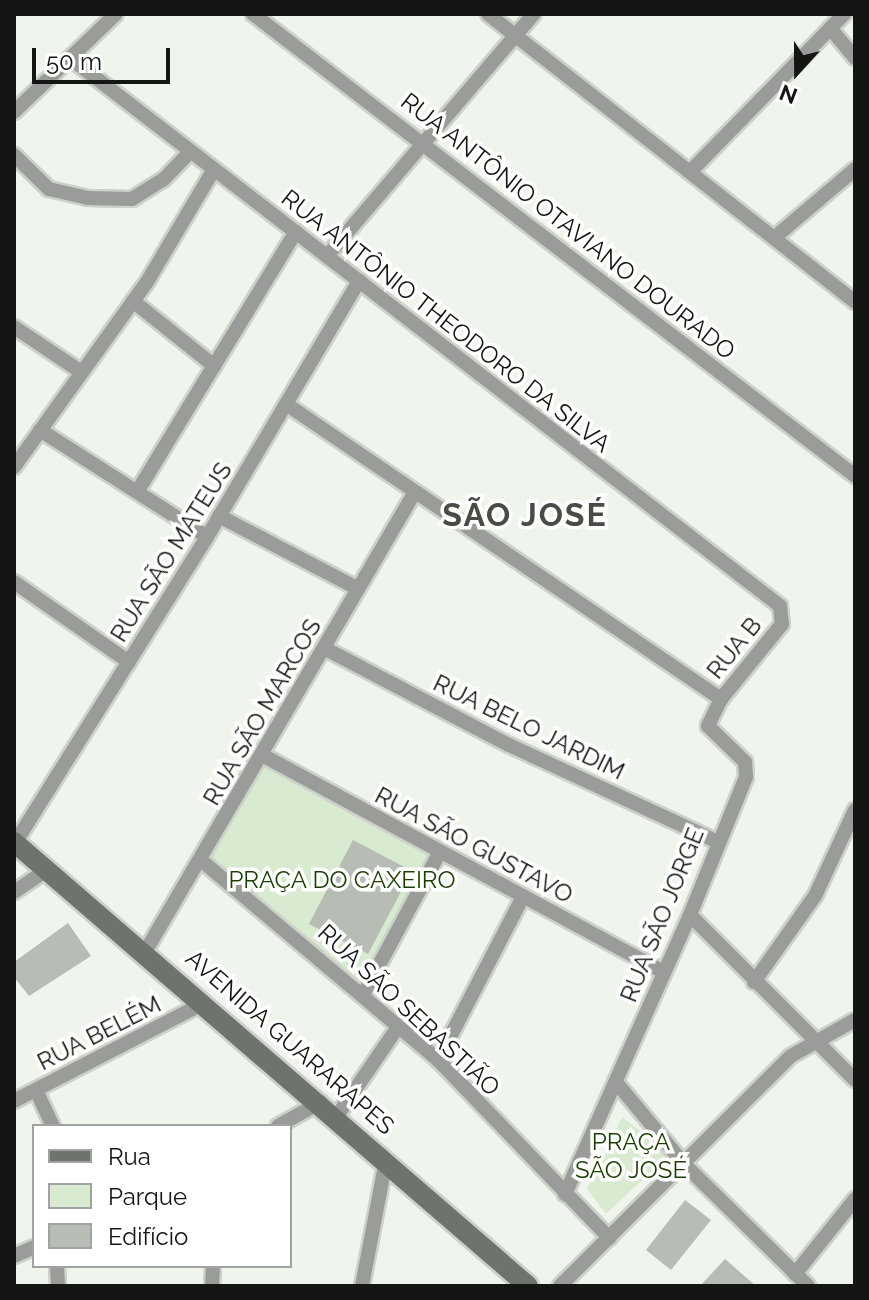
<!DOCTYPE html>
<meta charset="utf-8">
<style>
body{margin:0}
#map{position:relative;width:869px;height:1300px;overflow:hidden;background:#eff5ec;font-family:Raleway,sans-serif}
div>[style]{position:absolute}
.green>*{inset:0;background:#d8ead0}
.building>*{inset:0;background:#b7bdb4}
.roads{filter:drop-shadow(2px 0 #ccd1c9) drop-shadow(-2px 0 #ccd1c9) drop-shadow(0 2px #ccd1c9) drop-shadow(0 -2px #ccd1c9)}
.street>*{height:14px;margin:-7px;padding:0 7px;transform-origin:7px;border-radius:7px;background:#9a9c99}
.secondary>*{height:20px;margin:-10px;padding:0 10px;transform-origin:10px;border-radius:10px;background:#6f736e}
span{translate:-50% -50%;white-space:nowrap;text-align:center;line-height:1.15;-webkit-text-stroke:7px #fff;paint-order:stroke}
.street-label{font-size:24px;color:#141613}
.park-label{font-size:24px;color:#1b3e03}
.district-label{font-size:32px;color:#474c45;font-weight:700;letter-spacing:2px}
.frame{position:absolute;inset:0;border:16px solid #141613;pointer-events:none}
.legend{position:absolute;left:32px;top:1124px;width:260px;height:144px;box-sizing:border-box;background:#fff;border:2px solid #a1a2a1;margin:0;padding:10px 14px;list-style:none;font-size:24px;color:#141613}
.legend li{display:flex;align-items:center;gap:16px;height:40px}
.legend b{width:40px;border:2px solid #a1a2a1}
.north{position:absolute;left:757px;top:32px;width:80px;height:80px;-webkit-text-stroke:6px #fff;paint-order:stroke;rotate:201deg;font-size:22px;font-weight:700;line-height:32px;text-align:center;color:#141613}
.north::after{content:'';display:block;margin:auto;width:28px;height:36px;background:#141613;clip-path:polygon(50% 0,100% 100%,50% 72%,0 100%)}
.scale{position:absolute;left:32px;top:48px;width:138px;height:36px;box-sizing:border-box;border:4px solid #141613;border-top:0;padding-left:10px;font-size:24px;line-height:28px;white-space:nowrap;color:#141613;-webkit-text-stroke:6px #fff;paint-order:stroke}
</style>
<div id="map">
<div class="green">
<i style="clip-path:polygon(265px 760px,435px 854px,363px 986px,207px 860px)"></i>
<i style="clip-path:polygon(622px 1117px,670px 1154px,606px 1214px,587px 1189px)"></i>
</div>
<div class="building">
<i style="clip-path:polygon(353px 840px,412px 871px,368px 954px,309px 924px)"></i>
<i style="clip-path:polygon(68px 923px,91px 956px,29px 996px,14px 977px,14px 962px)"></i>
<i style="clip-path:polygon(685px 1200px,711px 1220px,671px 1270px,646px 1250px)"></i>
<i style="clip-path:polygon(725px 1259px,756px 1286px,700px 1286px)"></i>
</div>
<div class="roads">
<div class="street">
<i style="left:253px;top:14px;width:759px;rotate:37.5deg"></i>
<i style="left:488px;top:14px;width:467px;rotate:38.1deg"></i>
<i style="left:830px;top:28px;width:39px;rotate:50deg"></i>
<i style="left:70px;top:58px;width:897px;rotate:37.66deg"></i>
<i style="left:780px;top:606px;width:18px;rotate:84deg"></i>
<i style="left:782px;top:624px;width:97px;rotate:129.1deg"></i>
<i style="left:14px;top:112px;width:141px;rotate:-43.9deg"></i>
<i style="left:14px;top:155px;width:49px;rotate:44.2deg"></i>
<i style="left:49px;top:189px;width:39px;rotate:13deg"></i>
<i style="left:87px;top:198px;width:45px;rotate:1.3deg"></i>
<i style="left:132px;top:199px;width:36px;rotate:-32deg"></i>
<i style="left:163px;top:180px;width:40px;rotate:-46deg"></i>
<i style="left:690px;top:172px;width:221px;rotate:-45.7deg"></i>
<i style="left:774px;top:238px;width:106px;rotate:-40.4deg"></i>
<i style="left:327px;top:256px;width:318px;rotate:-49.5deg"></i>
<i style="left:133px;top:301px;width:104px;rotate:38.7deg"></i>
<i style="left:14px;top:327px;width:79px;rotate:33.7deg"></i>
<i style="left:286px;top:404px;width:526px;rotate:34.14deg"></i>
<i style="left:721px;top:699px;width:30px;rotate:116deg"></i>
<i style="left:708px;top:726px;width:52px;rotate:44.2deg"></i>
<i style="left:745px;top:762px;width:15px;rotate:86deg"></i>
<i style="left:746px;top:777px;width:149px;rotate:112.1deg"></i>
<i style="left:690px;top:915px;width:306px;rotate:114.1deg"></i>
<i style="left:40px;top:430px;width:198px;rotate:32.6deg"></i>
<i style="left:14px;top:467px;width:228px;rotate:-54.3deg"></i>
<i style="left:147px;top:282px;width:131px;rotate:-59.3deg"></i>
<i style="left:137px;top:492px;width:305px;rotate:-58.6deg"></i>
<i style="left:219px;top:516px;width:156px;rotate:27.6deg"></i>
<i style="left:14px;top:582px;width:140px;rotate:34.8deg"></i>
<i style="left:324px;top:648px;width:209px;rotate:27.7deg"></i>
<i style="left:509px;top:745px;width:228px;rotate:24.9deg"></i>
<i style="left:264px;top:756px;width:455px;rotate:28.4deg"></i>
<i style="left:15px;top:843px;width:361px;rotate:-57.9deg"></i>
<i style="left:207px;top:537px;width:298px;rotate:-59.3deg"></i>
<i style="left:202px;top:861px;width:309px;rotate:40.1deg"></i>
<i style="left:438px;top:1060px;width:247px;rotate:46.1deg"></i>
<i style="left:14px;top:892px;width:40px;rotate:-34deg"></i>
<i style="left:690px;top:915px;width:233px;rotate:45deg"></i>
<i style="left:145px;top:952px;width:533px;rotate:-59.59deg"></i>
<i style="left:754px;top:982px;width:105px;rotate:-54.7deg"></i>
<i style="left:815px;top:896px;width:95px;rotate:-65.1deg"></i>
<i style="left:364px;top:993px;width:160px;rotate:-61.7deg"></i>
<i style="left:438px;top:1060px;width:184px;rotate:-62.5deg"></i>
<i style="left:616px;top:1082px;width:107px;rotate:50.3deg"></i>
<i style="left:684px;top:1164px;width:174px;rotate:44.5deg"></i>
<i style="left:36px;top:1090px;width:40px;rotate:65deg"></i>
<i style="left:14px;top:1101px;width:214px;rotate:-27.3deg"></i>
<i style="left:337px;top:1116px;width:108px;rotate:-55.6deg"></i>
<i style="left:278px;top:1126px;width:49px;rotate:-29.2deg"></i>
<i style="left:14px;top:1256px;width:22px;rotate:-24deg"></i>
<i style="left:57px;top:1266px;width:20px;rotate:87deg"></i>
<i style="left:795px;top:1274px;width:96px;rotate:-51.3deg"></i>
<i style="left:212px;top:1286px;width:20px;rotate:-87deg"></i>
<i style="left:362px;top:1286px;width:128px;rotate:-79.2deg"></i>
<i style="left:560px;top:1286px;width:326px;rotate:-44.9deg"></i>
<i style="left:791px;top:1056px;width:73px;rotate:-29.4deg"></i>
</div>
<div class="secondary">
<i style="left:14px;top:842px;width:679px;rotate:40.82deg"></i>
</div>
</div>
<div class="street-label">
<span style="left:568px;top:226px;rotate:38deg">RUA ANTÔNIO OTAVIANO DOURADO</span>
<span style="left:446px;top:321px;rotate:38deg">RUA ANTÔNIO THEODORO DA SILVA</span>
<span style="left:171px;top:552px;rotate:-58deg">RUA SÃO MATEUS</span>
<span style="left:734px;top:648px;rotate:-51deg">RUA B</span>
<span style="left:262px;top:712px;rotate:-60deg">RUA SÃO MARCOS</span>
<span style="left:529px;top:727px;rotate:26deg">RUA BELO JARDIM</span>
<span style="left:474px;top:845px;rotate:28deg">RUA SÃO GUSTAVO</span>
<span style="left:662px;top:915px;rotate:-68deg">RUA SÃO JORGE</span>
<span style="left:409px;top:1010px;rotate:43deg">RUA SÃO SEBASTIÃO</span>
<span style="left:99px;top:1033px;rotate:-27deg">RUA BELÉM</span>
<span style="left:290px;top:1042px;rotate:41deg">AVENIDA GUARARAPES</span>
</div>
<div class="park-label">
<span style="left:342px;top:880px">PRAÇA DO CAXEIRO</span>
<span style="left:631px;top:1156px">PRAÇA<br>SÃO JOSÉ</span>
</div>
<div class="district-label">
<span style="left:525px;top:515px">SÃO JOSÉ</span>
</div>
<div class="frame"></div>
<ul class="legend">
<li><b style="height:10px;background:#6f736e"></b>Rua</li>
<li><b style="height:22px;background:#d8ead0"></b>Parque</li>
<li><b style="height:22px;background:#b7bdb4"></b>Edifício</li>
</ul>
<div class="north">N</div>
<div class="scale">50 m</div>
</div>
